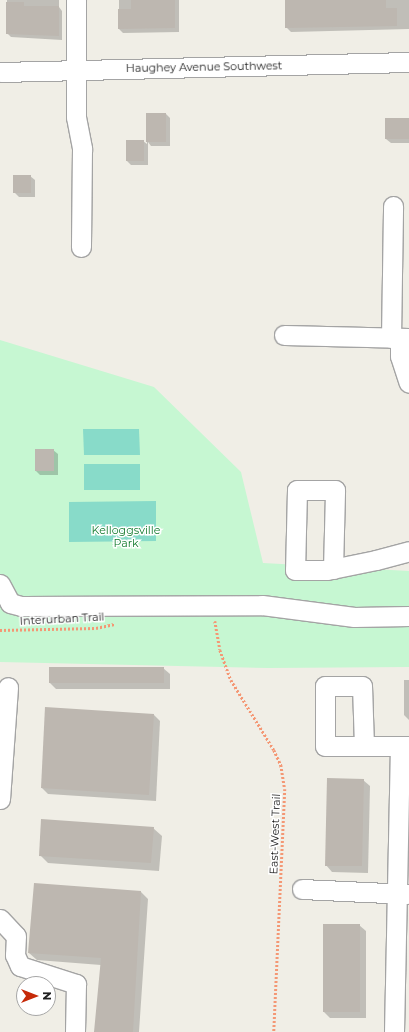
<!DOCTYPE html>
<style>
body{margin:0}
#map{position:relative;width:409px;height:1032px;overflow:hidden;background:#f0eee6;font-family:Montserrat,sans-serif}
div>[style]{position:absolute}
.park>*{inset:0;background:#c6f7d2}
.pitch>*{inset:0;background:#88dbc9}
.shadow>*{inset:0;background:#0003}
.building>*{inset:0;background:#bdb7b0}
.path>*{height:2.5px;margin-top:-1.25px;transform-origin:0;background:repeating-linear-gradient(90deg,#f49774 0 2px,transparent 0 4px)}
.roads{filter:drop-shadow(1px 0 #a4a4a4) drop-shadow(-1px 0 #a4a4a4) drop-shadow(0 1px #a4a4a4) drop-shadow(0 -1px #a4a4a4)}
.minor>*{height:19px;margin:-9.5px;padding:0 9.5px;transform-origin:9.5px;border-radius:9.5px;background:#fff}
span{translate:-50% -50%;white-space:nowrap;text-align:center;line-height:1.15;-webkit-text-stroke:3px #fff;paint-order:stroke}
.street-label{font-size:11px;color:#202020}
.park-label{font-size:11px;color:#117a2c}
.north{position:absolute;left:16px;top:976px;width:40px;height:40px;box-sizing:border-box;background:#fff;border:1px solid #a6a6a6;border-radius:50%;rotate:90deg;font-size:11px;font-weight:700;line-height:16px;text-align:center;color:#202020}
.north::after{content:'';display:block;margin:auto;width:14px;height:18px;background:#c62a09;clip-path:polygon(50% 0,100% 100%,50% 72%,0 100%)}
</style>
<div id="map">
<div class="park">
<i style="clip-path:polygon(0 340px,154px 387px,241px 472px,263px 563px,409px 571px,409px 667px,268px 668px,0 662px)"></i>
</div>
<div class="pitch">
<i style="clip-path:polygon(83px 429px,139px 429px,140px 455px,84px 455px)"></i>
<i style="clip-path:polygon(84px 464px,140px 464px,140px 490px,84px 490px)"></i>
<i style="clip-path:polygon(156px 501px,156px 541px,69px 542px,69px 502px)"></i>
</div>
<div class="shadow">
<i style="clip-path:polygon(7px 0,59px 0,59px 7px,62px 11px,62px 40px,11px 37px,7px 33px)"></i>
<i style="clip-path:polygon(119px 0,179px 0,179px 32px,123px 33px,119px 29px)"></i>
<i style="clip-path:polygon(286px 0,409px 0,409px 29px,291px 32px,286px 27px)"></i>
<i style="clip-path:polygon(147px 114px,166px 114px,170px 118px,170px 146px,151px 146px,148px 142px,148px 165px,131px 165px,127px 161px,143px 141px,147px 144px)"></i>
<i style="clip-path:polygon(409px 119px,409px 143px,391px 143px,386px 139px)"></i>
<i style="clip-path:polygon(30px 176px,35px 180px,35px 197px,19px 197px,14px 192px)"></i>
<i style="clip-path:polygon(53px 450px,58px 454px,58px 475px,40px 475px,36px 471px)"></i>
<i style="clip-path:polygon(163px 668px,170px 674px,170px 689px,56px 689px,50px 683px)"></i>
<i style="clip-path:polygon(404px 680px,409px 680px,409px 720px,404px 715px)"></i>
<i style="clip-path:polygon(154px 715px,160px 721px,156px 801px,48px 794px,42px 788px)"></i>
<i style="clip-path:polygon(363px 780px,370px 786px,368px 873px,332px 872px,326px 865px)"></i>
<i style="clip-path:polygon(153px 828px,162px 836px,159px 871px,48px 863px,40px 855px)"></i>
<i style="clip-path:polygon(141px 892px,148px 899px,139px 1032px,95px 1032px,101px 965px,37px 960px,29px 953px)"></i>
<i style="clip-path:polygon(359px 925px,366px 931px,366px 1018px,330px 1018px,324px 1012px)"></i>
</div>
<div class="building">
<i style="clip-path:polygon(131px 0,175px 0,175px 28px,118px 29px,118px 9px,131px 9px)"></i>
<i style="clip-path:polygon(285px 0,386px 0,386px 8px,397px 8px,397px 26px,285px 28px)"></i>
<i style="clip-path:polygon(6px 2px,24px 2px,24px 6px,59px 6px,59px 36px,6px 34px)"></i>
<i style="clip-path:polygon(146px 113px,166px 113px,166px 142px,146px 142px)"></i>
<i style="clip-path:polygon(385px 118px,409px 118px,409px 139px,385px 139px)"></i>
<i style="clip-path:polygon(126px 140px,144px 140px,144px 161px,126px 161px)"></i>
<i style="clip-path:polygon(13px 175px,31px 175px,31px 193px,13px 193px)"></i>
<i style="clip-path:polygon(35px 449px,54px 449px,54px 471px,35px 471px)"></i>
<i style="clip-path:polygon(49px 667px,164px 667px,164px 683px,49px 683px)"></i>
<i style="clip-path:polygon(45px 707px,154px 714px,149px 795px,41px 788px)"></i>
<i style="clip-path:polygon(327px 778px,364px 779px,362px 866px,325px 866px)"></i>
<i style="clip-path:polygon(41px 819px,154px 827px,151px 863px,39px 856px)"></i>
<i style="clip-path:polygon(34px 883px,141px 891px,133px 1032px,94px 1032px,101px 958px,28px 953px)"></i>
<i style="clip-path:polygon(323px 924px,360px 924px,360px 1012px,323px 1012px)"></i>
</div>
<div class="path">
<i style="left:215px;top:621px;width:29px;rotate:80deg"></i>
<i style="left:220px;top:650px;width:32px;rotate:70deg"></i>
<i style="left:231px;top:680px;width:82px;rotate:58.4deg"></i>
<i style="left:274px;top:750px;width:17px;rotate:65deg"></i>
<i style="left:281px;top:765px;width:24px;rotate:81deg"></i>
<i style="left:285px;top:789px;width:243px;rotate:92.6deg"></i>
<i style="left:0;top:630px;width:96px;rotate:-1.2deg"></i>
<i style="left:96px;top:628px;width:19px;rotate:-12deg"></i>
</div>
<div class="roads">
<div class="minor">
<i style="left:76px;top:0;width:117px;rotate:90deg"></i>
<i style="left:76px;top:117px;width:33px;rotate:79deg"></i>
<i style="left:82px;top:149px;width:98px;rotate:90.6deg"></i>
<i style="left:0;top:72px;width:409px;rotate:-1.4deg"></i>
<i style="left:284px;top:335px;width:125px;rotate:1.4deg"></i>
<i style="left:391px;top:338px;width:132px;rotate:-89.1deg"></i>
<i style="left:400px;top:338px;width:18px;rotate:90deg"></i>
<i style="left:400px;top:356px;width:28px;rotate:72deg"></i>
<i style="left:333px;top:569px;width:79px;rotate:-88.5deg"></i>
<i style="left:335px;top:490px;width:38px;rotate:180deg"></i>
<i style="left:297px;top:490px;width:80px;rotate:91.4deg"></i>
<i style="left:295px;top:570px;width:32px"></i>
<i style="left:327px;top:570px;width:50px;rotate:-11.5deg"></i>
<i style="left:376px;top:560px;width:34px;rotate:-15deg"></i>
<i style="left:0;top:584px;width:21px;rotate:62deg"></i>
<i style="left:10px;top:603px;width:11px;rotate:15deg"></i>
<i style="left:21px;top:606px;width:241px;rotate:-0.2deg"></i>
<i style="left:262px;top:605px;width:93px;rotate:7.4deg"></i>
<i style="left:354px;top:617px;width:55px;rotate:-1deg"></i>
<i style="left:364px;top:746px;width:60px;rotate:-91.9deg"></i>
<i style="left:362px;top:686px;width:37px;rotate:180deg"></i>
<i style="left:325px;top:686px;width:60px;rotate:90deg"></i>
<i style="left:325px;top:746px;width:75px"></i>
<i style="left:0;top:799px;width:112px;rotate:-85.9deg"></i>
<i style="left:302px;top:889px;width:106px;rotate:2.7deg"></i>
<i style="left:0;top:919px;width:23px;rotate:47deg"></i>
<i style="left:16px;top:936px;width:19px;rotate:93deg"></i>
<i style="left:15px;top:955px;width:12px;rotate:66deg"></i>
<i style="left:20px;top:966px;width:59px;rotate:17.8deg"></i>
<i style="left:76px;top:984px;width:48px;rotate:91.2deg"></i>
<i style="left:394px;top:1032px;width:286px;rotate:-88.8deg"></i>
<i style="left:400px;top:746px;width:9px"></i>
</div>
</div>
<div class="street-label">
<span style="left:204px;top:67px;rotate:-1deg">Haughey Avenue Southwest</span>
<span style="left:62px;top:619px;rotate:-3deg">Interurban Trail</span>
<span style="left:275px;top:834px;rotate:-88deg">East-West Trail</span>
</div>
<div class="park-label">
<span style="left:126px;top:537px">Kelloggsville<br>Park</span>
</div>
<div class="north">N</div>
</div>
